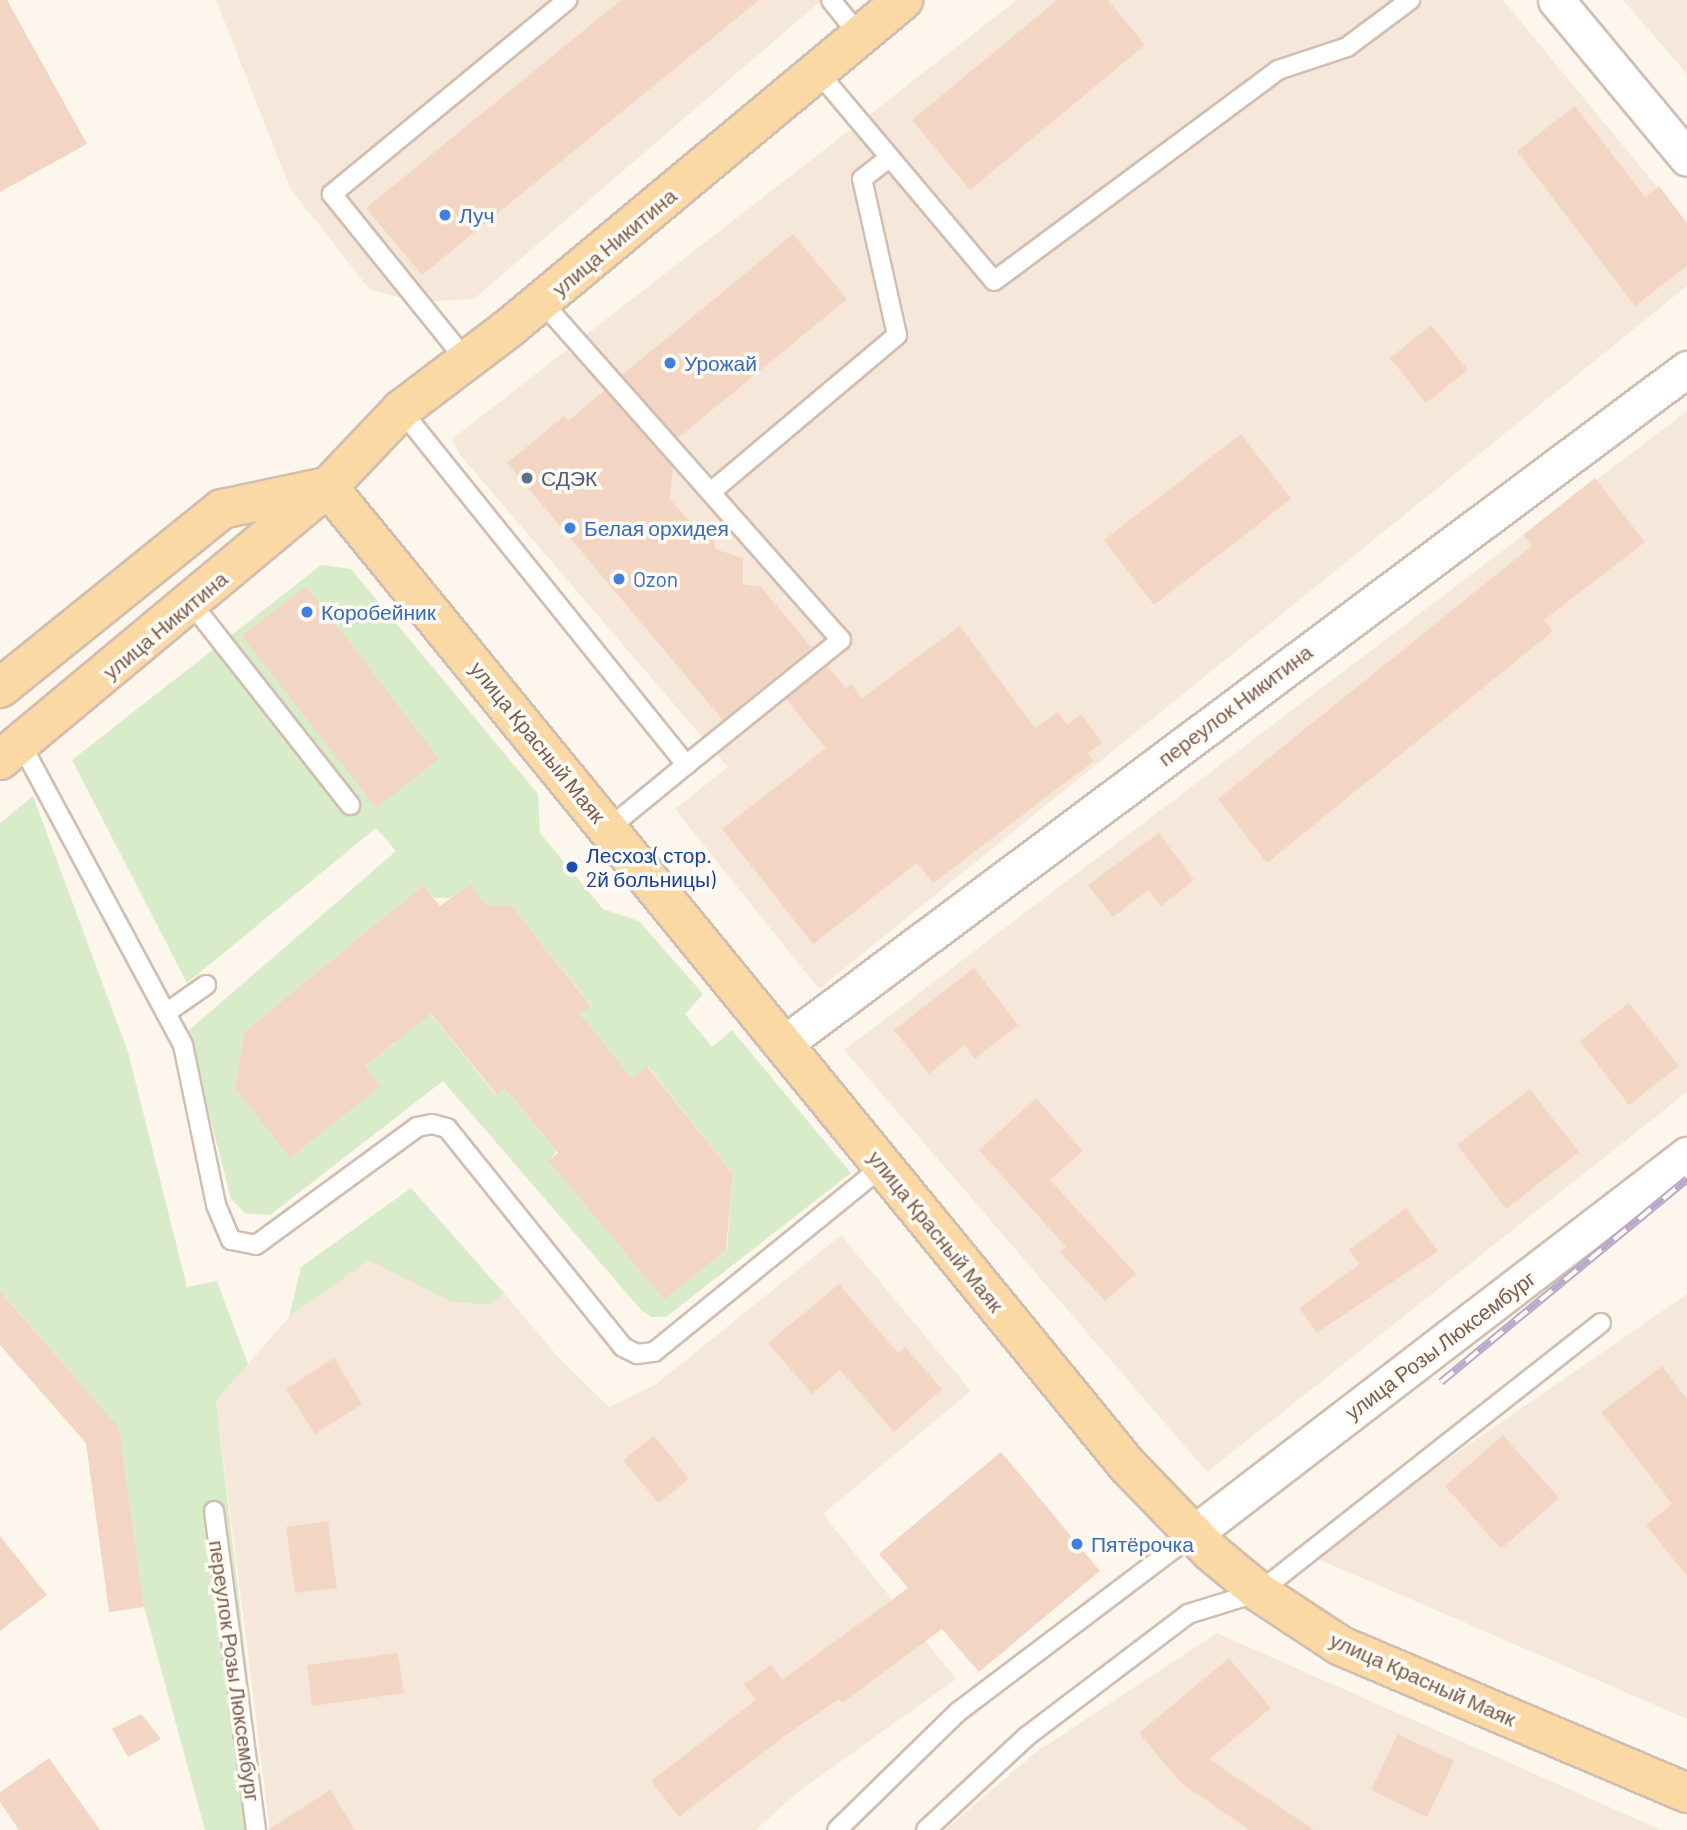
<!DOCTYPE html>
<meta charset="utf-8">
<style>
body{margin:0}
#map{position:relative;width:1687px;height:1830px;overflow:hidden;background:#fdf6ec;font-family:Barlow,sans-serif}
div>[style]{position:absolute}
.residential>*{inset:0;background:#f5e8da}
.green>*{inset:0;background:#d8ecc9}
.building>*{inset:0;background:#f3d5c3}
.roads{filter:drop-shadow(2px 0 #d1beb0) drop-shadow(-2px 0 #d1beb0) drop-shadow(0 2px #d1beb0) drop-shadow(0 -2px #d1beb0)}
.lane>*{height:18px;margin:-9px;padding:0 9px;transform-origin:9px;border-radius:9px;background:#fff}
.street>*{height:35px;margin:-17.5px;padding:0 17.5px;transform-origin:17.5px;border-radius:17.5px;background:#fff}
.primary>*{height:38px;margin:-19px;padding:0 19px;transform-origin:19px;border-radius:19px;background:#fbd9a5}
.rail>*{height:8px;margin-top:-4px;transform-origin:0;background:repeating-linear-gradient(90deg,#fffaf3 0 16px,#b9a8c9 0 32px);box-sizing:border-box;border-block:2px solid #b9a8c9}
.dots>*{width:19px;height:19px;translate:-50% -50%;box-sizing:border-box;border:4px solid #fffaf3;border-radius:50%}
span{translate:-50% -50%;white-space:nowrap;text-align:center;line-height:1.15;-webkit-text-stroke:7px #fffaf3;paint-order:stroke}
.shop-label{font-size:21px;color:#366cbe}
.left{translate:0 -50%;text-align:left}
.street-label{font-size:21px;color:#7a5c4d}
.service-label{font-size:21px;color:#4e5e75}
.transit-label{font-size:21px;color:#164399}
</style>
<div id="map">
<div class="residential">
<i style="clip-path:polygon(216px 0,822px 0,474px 299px,421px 302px,370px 290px,290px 188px)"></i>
<i style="clip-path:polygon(1017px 0,1503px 0,1687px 223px,1687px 286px,819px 989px,675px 809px,728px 767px,460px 455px,452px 439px)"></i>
<i style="clip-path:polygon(1623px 0,1687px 0,1687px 74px)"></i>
<i style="clip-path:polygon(1687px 411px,1687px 1092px,1207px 1472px,844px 1050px)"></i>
<i style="clip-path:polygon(841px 1235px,971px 1391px,823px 1514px,956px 1679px,798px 1792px,756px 1830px,270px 1830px,216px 1401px,289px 1317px,369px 1259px,452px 1302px,490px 1305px,504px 1293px,559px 1358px,609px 1407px,655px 1385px)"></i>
<i style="clip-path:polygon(1687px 1294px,1687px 1719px,1309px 1555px)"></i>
<i style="clip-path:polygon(1217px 1633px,1661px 1830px,945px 1830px,1036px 1752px)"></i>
</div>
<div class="green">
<i style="clip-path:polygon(evenodd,321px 565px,351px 569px,538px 794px,540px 833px,603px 909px,639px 921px,703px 994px,685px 1014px,712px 1047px,732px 1030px,851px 1173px,666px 1317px,652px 1317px,642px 1311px,443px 1081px,270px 1215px,245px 1213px,231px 1199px,188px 1031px,396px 851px,376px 828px,187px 983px,72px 760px,321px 565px,470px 884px,485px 905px,511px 905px,591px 1005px,580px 1014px,632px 1078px,648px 1066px,733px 1174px,727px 1249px,664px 1300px,550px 1161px,556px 1151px,505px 1088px,496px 1095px,415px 995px,381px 1024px,395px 1043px,365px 1066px,380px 1086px,291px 1157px,235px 1088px,244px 1032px,423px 885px,434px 898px,450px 898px,470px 884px)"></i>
<i style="clip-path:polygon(33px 796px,128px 1052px,187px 1287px,217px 1281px,248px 1364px,216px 1401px,266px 1830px,205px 1830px,144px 1607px,119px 1429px,5px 1296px,0 1299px,0 823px)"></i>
<i style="clip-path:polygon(411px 1188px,504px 1293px,490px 1305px,452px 1302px,369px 1260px,289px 1317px,301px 1267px)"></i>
</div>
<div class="building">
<i style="clip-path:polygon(0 0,7px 0,87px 144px,0 192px)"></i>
<i style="clip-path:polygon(621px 0,759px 0,422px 275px,366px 208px)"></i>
<i style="clip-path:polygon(1057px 0,1108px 0,1145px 45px,970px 190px,912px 120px)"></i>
<i style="clip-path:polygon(1575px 106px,1645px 197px,1659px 186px,1687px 223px,1687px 266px,1635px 306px,1517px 151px)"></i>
<i style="clip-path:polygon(793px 234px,847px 299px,678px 438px,622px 375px)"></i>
<i style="clip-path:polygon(1431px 325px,1468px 370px,1426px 403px,1390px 358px)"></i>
<i style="clip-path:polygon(605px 390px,673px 468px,670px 499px,690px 522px,715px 522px,715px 549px,743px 558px,743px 584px,761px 587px,812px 648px,723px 720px,507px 463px,564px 416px,568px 421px)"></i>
<i style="clip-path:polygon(1241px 434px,1291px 499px,1154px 605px,1104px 540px)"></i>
<i style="clip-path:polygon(1595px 478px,1645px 542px,1544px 620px,1553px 631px,1267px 863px,1218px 799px,1532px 546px,1523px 535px)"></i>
<i style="clip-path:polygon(306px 586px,439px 759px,376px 808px,242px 636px)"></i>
<i style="clip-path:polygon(960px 626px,1035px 728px,1058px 712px,1067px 725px,1081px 714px,1102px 743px,1088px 753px,1094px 761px,933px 883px,917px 863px,813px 944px,722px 829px,826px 748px,786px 699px,827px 666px,846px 688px,851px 684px,862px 698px)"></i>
<i style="clip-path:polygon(1159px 833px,1194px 880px,1161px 906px,1149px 890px,1113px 917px,1088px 885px)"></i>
<i style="clip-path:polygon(470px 884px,485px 905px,511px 905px,591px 1006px,580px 1014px,632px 1078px,647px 1066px,733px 1174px,726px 1250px,664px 1300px,549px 1161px,558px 1153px,505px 1088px,497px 1095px,431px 1014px,365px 1066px,381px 1086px,290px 1158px,235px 1088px,244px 1032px,423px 885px,440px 906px)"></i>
<i style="clip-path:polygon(974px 968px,1018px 1025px,975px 1059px,964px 1045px,929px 1074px,894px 1030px)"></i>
<i style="clip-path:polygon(1629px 1003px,1679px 1066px,1629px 1105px,1580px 1041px)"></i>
<i style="clip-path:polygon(1530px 1089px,1579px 1152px,1506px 1209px,1457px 1145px)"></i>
<i style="clip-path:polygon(1036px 1098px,1083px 1151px,1050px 1180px,1136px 1274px,1105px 1301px,1060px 1252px,1066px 1247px,979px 1150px)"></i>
<i style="clip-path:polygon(1406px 1208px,1438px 1251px,1317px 1333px,1299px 1308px,1360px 1264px,1349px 1250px)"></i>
<i style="clip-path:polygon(839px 1284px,898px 1353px,905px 1347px,942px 1389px,894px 1432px,840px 1370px,812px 1394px,768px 1343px)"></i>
<i style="clip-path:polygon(0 1291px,119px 1428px,144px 1607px,109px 1612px,86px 1443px,0 1345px)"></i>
<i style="clip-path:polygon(334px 1358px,362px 1404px,315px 1434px,286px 1389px)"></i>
<i style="clip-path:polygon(1662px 1366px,1687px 1399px,1687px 1576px,1646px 1525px,1672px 1504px,1601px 1412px)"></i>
<i style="clip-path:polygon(1503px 1435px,1559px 1498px,1501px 1549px,1445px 1486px)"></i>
<i style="clip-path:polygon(654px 1436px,689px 1479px,658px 1503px,623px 1460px)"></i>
<i style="clip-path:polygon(1001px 1452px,1100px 1571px,979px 1672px,942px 1629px,842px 1703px,839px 1699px,783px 1737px,679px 1817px,651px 1781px,756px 1700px,744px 1684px,771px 1665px,782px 1680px,908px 1588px,879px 1554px)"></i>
<i style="clip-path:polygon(328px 1521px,337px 1588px,295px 1593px,286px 1527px)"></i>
<i style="clip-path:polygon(0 1536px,47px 1595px,0 1631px)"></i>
<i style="clip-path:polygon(398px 1653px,404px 1693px,312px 1706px,307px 1665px)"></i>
<i style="clip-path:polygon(1229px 1658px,1271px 1708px,1209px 1759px,1314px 1830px,1250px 1830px,1181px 1783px,1139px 1733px)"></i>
<i style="clip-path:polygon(141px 1714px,161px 1739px,128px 1757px,112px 1729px)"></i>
<i style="clip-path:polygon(1398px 1734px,1454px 1761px,1427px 1817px,1371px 1790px)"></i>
<i style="clip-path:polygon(49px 1758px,100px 1830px,19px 1830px,0 1802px,0 1792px)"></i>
<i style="clip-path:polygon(330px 1790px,355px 1830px,268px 1830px)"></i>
</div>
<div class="roads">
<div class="lane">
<i style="left:831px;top:0;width:46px;rotate:51.1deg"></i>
<i style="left:818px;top:72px;width:273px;rotate:49.9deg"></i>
<i style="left:994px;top:281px;width:354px;rotate:-36.6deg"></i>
<i style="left:1278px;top:70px;width:73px;rotate:-18.4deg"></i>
<i style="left:1347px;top:47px;width:79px;rotate:-36.7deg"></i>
<i style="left:542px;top:302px;width:451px;rotate:48.5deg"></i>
<i style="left:841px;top:640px;width:199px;rotate:141.1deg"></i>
<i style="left:465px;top:359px;width:212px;rotate:-128.9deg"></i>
<i style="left:332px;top:194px;width:305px;rotate:-39.5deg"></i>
<i style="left:401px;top:410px;width:455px;rotate:51.2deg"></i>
<i style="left:686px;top:765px;width:99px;rotate:140.7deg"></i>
<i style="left:712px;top:491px;width:242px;rotate:-40.1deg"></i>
<i style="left:897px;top:335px;width:160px;rotate:-102.6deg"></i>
<i style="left:862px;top:179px;width:34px;rotate:-38deg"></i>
<i style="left:192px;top:604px;width:256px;rotate:51.8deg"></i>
<i style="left:21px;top:744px;width:342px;rotate:61.7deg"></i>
<i style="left:183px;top:1045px;width:163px;rotate:78.3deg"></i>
<i style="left:216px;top:1205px;width:38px;rotate:67deg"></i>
<i style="left:231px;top:1240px;width:25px;rotate:11deg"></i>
<i style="left:256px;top:1245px;width:200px;rotate:-36.2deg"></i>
<i style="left:417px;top:1127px;width:15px;rotate:-11deg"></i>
<i style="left:432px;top:1124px;width:16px;rotate:15deg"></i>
<i style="left:447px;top:1128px;width:281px;rotate:51.2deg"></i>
<i style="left:623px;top:1347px;width:16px;rotate:27deg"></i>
<i style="left:637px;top:1354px;width:17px;rotate:-7deg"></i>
<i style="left:654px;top:1352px;width:295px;rotate:-39.1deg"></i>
<i style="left:166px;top:1013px;width:49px;rotate:-35deg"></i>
<i style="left:214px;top:1511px;width:322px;rotate:82.5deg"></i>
<i style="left:837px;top:1830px;width:169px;rotate:-44.3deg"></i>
<i style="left:958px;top:1712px;width:295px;rotate:-37.1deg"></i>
<i style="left:926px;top:1830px;width:137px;rotate:-42.9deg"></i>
<i style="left:1026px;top:1737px;width:203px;rotate:-37.2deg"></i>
<i style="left:1188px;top:1614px;width:74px;rotate:-17.2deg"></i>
<i style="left:1259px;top:1592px;width:435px;rotate:-38.2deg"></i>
</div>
<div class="street">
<i style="left:1556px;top:0;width:205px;rotate:50.3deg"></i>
<i style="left:785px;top:1043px;width:1126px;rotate:-36.77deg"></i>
<i style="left:1193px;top:1534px;width:623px;rotate:-37.5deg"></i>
</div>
<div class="primary">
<i style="left:328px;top:487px;width:1264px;rotate:50.75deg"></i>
<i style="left:1128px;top:1466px;width:120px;rotate:46deg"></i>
<i style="left:1211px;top:1552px;width:62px;rotate:39.8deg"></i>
<i style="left:1259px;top:1592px;width:98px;rotate:33.4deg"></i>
<i style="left:1341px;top:1646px;width:376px;rotate:23deg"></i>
<i style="left:0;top:688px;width:285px;rotate:-38.9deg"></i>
<i style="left:222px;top:509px;width:106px;rotate:-11.9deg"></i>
<i style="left:0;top:760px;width:427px;rotate:-39.8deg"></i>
<i style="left:328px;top:487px;width:106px;rotate:-46.5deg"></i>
<i style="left:401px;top:410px;width:136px;rotate:-37.2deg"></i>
<i style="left:509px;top:328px;width:513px;rotate:-39.78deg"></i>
</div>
</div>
<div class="rail">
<i style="left:1441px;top:1382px;width:319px;rotate:-39.5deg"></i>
</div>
<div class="dots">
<i style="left:445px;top:215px;background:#3f7fe0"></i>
<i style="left:670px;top:363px;background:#3f7fe0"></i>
<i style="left:527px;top:478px;background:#5c6f8a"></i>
<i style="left:570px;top:528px;background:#3f7fe0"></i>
<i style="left:619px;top:579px;background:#3f7fe0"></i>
<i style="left:307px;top:612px;background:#3f7fe0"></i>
<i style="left:572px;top:867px;background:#1a4fb4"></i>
<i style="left:1077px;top:1544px;background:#3f7fe0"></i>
</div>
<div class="shop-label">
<span class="left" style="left:459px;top:215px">Луч</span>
<span class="left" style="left:684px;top:363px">Урожай</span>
<span class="left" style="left:584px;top:528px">Белая орхидея</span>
<span class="left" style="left:633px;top:579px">Ozon</span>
<span class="left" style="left:321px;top:612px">Коробейник</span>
<span class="left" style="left:1091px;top:1544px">Пятёрочка</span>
</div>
<div class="street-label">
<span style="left:614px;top:242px;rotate:-40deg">улица Никитина</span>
<span style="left:165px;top:625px;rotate:-40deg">улица Никитина</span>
<span style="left:1235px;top:705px;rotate:-37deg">переулок Никитина</span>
<span style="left:538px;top:742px;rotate:51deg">улица Красный Маяк</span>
<span style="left:936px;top:1231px;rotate:51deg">улица Красный Маяк</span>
<span style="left:1440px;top:1345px;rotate:-37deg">улица Розы Люксембург</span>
<span style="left:235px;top:1671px;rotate:82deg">переулок Розы Люксембург</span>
<span style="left:1423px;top:1679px;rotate:24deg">улица Красный Маяк</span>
</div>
<div class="service-label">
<span class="left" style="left:541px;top:478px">СДЭК</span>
</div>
<div class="transit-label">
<span class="left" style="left:586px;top:867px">Лесхоз( стор.<br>2й больницы)</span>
</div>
</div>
